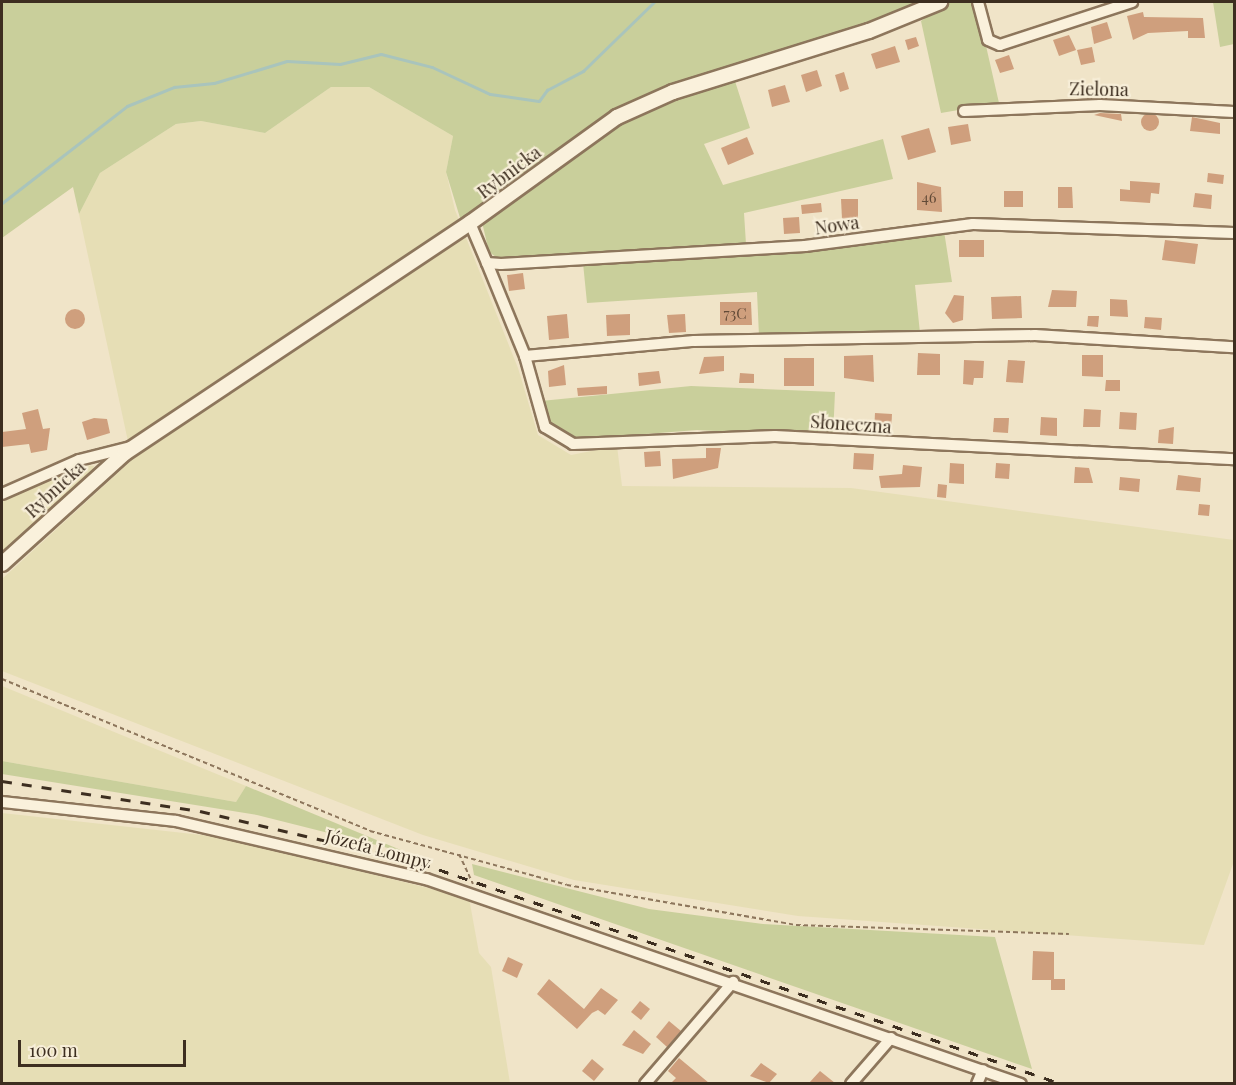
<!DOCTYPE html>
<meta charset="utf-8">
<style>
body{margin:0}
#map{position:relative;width:1236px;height:1085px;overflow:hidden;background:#f0e4c8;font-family:"Playfair Display",serif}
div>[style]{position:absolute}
.farmland>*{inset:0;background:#e6deb5}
.green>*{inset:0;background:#c9cf9b}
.stream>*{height:3px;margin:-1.5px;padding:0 1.5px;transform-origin:1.5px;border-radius:1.5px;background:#a9c4bc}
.building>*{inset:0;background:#cf9f7d}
.round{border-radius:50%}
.path>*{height:2px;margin-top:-1px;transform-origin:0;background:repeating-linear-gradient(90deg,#8d765c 0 4.5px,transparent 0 7.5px)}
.roads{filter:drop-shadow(2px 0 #8d765c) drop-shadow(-2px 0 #8d765c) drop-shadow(0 2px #8d765c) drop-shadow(0 -2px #8d765c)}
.minor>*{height:10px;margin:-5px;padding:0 5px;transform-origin:5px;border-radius:5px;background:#faf1dc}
.tertiary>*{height:14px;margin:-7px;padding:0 7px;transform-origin:7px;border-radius:7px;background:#faf1dc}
.rail>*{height:3px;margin-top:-1.5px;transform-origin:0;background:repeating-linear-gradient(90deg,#3d2e20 0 10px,transparent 0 20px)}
span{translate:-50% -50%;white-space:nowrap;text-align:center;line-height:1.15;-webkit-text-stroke:4.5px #f7eed8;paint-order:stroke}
.number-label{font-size:15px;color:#624a37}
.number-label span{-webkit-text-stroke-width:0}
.street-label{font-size:18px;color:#3d2e20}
.frame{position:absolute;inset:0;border:3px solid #3d2e20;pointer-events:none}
.scale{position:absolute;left:18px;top:1040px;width:168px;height:27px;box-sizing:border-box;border:3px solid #3d2e20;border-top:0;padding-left:8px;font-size:18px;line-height:21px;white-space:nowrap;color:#3d2e20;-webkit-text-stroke:4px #f7eed8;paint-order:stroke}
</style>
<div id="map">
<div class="farmland">
<i style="clip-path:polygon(331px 87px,369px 87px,453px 136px,446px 172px,455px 210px,518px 368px,538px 435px,571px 455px,617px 446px,622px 486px,851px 488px,1234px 540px,1234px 861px,1204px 945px,798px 916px,574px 880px,423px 835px,2px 671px,2px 579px,132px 460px,79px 214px,100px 173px,176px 124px,201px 121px,265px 133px)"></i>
<i style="clip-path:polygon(83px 465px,94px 466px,92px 472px,2px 557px,2px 501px)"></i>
<i style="clip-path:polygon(2px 686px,246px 786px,236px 802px,2px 761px)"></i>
<i style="clip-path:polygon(2px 813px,220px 837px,469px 898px,479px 953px,491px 967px,510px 1083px,2px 1083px)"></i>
</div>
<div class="green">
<i style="clip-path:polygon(2px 2px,932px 2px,600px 122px,461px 221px,446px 172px,453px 136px,369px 87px,331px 87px,265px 133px,201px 121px,176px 124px,100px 173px,79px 214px,73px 187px,2px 238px)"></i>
<i style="clip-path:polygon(950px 2px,976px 2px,999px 103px,941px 113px,921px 21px)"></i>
<i style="clip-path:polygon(1213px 2px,1234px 2px,1234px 44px,1220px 47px)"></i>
<i style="clip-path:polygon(734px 78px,750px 128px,704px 144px,723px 185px,883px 139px,893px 179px,744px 213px,746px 244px,499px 259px,489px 252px,482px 222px,609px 127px)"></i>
<i style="clip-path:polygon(944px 231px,952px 282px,915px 285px,920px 333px,759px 336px,757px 292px,587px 303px,583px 263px,787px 253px)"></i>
<i style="clip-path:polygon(691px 386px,835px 392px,833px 437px,697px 430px,569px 440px,553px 432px,541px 401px)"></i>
<i style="clip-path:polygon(2px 761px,236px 802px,246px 786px,408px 853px,257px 815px,2px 774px)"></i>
<i style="clip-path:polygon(472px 864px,649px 909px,763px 924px,995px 937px,1032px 1069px,474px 875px)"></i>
</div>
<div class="stream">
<i style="left:2px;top:203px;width:158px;rotate:-37.8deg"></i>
<i style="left:127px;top:106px;width:51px;rotate:-22deg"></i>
<i style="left:174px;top:87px;width:40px;rotate:-5.7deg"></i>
<i style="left:214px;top:83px;width:76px;rotate:-16.8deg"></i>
<i style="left:287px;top:61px;width:53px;rotate:3.2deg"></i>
<i style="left:340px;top:64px;width:42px;rotate:-13.7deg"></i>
<i style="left:381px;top:54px;width:53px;rotate:14.3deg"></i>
<i style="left:432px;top:67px;width:64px;rotate:25deg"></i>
<i style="left:490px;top:94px;width:49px;rotate:8.1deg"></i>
<i style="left:539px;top:101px;width:14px;rotate:-54deg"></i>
<i style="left:547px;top:90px;width:41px;rotate:-27.8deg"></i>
<i style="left:583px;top:71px;width:99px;rotate:-44.2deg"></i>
</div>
<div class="building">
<i style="clip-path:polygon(1143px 12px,1144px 17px,1203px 18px,1205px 38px,1188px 38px,1188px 31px,1148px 33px,1133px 40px,1127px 16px)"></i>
<i style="clip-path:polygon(1107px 22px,1112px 38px,1094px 44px,1091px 27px)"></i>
<i style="clip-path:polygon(1069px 35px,1076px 50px,1059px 56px,1053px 40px)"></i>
<i style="clip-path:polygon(916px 37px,919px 46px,908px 50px,905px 40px)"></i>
<i style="clip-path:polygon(895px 46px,900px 62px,876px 69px,871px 54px)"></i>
<i style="clip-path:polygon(1092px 47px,1095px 62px,1081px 65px,1077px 50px)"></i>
<i style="clip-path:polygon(1009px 55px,1014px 69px,1000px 73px,995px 60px)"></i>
<i style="clip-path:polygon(817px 70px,822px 86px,806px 92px,801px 75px)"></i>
<i style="clip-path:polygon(844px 72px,849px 89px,840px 92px,835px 75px)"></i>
<i style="clip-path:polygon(785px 85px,790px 102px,772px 107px,768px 90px)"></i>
<i class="round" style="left:1141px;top:113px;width:18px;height:18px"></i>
<i style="clip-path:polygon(1121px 114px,1122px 121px,1094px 115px,1100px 113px)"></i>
<i style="clip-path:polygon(1192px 117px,1220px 123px,1220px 134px,1190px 131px)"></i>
<i style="clip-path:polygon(968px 124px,971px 141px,951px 145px,948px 127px)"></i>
<i style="clip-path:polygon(929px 128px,936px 152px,908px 160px,901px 136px)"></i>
<i style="clip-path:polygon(747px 137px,754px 154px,728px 165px,721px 148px)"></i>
<i style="clip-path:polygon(1208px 173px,1224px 175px,1223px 184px,1207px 182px)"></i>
<i style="clip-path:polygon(1130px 181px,1160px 183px,1159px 194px,1151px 193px,1150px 203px,1120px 201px,1120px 189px,1130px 190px)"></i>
<i style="clip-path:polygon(917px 182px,941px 187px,942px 212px,917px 210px)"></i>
<i style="clip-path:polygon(1058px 187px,1072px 187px,1073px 208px,1058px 208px)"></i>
<i style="clip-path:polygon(1004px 191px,1023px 191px,1023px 207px,1004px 207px)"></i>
<i style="clip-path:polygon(1195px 193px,1212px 195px,1211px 209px,1193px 207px)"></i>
<i style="clip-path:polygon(841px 199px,858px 199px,858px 218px,842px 219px)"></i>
<i style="clip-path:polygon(821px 203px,822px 212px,802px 214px,801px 205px)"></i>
<i style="clip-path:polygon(799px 217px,800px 233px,784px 234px,783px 218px)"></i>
<i style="clip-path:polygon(959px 240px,984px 240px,984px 257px,959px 257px)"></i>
<i style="clip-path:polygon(1165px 240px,1198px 244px,1195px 264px,1162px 260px)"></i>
<i style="clip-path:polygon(523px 273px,525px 289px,509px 291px,507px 275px)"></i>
<i style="clip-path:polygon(1052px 290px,1077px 291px,1076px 307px,1048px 307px)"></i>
<i style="clip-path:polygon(954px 295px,964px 296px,963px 320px,953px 323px,945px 313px)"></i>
<i style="clip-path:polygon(1021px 296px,1022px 318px,992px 319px,991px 297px)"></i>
<i style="clip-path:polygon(1110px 299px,1127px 300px,1128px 317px,1110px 316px)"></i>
<i style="clip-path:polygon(720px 302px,751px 302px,752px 325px,720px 325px)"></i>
<i class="round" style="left:65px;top:309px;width:20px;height:20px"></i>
<i style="clip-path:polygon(567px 314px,569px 338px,549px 340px,547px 316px)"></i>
<i style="clip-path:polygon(630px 314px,630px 335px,607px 336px,606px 315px)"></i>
<i style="clip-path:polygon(685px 314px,686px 332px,669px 333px,667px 315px)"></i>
<i style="clip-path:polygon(1088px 316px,1099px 316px,1098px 327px,1087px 326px)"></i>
<i style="clip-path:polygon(1145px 317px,1162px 318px,1161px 330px,1144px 328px)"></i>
<i style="clip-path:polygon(918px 353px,940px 354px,940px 375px,917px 375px)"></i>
<i style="clip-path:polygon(873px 355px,874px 382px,844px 378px,844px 356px)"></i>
<i style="clip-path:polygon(1082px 355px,1103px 355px,1103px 377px,1082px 376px)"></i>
<i style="clip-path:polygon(724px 356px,724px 371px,699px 374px,704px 357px)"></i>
<i style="clip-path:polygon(784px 358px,814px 358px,814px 386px,784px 386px)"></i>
<i style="clip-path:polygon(964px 360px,984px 361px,983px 378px,974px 378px,973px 385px,963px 384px)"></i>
<i style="clip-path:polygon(1008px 360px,1025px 361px,1023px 383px,1006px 382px)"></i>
<i style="clip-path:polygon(564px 365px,566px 385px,549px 387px,548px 371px)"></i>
<i style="clip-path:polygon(659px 371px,661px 383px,639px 386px,638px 373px)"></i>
<i style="clip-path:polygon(740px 373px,754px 374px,754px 383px,739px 383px)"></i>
<i style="clip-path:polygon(1106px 380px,1120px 380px,1120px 391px,1105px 391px)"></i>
<i style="clip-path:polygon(607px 386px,607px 394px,578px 396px,577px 388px)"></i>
<i style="clip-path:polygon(38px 409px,43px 429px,50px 428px,47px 450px,31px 453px,29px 444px,2px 447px,2px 432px,26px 429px,22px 413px)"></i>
<i style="clip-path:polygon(1084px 409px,1101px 410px,1100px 427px,1083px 427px)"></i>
<i style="clip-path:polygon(1120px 412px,1137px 413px,1136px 430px,1119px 429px)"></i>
<i style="clip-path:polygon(875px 413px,892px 414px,891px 433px,874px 432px)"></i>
<i style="clip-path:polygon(1041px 417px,1057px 418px,1057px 436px,1040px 435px)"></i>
<i style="clip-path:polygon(94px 418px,107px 419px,110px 433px,87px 440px,82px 422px)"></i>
<i style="clip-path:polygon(994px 418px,1009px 418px,1008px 433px,993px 432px)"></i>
<i style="clip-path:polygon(1174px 427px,1173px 444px,1158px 443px,1159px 430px)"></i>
<i style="clip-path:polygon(706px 448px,721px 448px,718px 468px,673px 479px,672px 459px,706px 458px)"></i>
<i style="clip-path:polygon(660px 451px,661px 466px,645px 467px,644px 452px)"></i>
<i style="clip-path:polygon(854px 453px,874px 454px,873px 470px,853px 469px)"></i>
<i style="clip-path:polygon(950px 463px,964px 464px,964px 484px,949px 483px)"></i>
<i style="clip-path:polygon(996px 463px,1010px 464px,1009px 479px,995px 478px)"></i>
<i style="clip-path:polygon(903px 465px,922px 467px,920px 487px,881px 488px,879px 476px,902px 474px)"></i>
<i style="clip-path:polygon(1075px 467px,1089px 468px,1093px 483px,1074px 483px)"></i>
<i style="clip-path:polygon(1178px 475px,1201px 478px,1200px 492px,1176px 490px)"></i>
<i style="clip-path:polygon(1120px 477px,1140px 479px,1139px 492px,1119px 490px)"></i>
<i style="clip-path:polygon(938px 484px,947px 485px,946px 498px,937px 497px)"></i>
<i style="clip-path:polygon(1199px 504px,1210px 505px,1209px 516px,1198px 515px)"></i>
<i style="clip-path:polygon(1033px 951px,1054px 952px,1054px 979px,1065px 979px,1065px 990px,1051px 990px,1051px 980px,1032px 980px)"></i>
<i style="clip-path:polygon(508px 957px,523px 964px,517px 978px,502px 971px)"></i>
<i style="clip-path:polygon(549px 979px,584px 1009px,601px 988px,618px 1000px,605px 1015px,598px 1010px,592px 1013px,577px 1029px,537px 994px)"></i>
<i style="clip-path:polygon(640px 1001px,650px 1009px,641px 1020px,631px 1012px)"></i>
<i style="clip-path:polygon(669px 1021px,681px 1031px,667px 1047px,656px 1037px)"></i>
<i style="clip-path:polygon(634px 1030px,651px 1044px,643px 1054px,622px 1045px)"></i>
<i style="clip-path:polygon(679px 1058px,709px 1083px,671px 1083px,676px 1078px,668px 1071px)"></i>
<i style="clip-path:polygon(592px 1059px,604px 1069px,594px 1081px,582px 1071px)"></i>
<i style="clip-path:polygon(761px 1063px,777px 1074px,769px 1083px,750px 1076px)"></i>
<i style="clip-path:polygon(820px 1071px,835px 1083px,809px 1083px)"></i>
</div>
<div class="path">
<i style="left:2px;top:679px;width:398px;rotate:22.4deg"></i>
<i style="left:370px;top:831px;width:204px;rotate:15.3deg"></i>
<i style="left:567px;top:885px;width:232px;rotate:9.9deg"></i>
<i style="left:796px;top:925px;width:273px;rotate:1.9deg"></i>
<i style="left:459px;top:854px;width:33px;rotate:65deg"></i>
</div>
<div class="roads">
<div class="minor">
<i style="left:978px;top:2px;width:39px;rotate:75deg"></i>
<i style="left:988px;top:40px;width:13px;rotate:23deg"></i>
<i style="left:1000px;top:45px;width:139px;rotate:-18deg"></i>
<i style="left:964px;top:111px;width:136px;rotate:-2.5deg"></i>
<i style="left:1100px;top:105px;width:134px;rotate:3deg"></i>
<i style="left:470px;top:223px;width:43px;rotate:67deg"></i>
<i style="left:487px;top:263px;width:14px;rotate:4deg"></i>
<i style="left:501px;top:264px;width:305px;rotate:-3.4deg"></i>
<i style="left:805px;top:246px;width:169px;rotate:-7.5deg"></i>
<i style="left:973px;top:224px;width:261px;rotate:2deg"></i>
<i style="left:487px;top:263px;width:100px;rotate:67.8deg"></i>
<i style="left:525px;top:356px;width:170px;rotate:-5.1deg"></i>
<i style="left:694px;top:341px;width:341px;rotate:-1deg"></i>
<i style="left:1035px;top:335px;width:199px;rotate:3.5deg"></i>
<i style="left:525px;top:356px;width:74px;rotate:74.3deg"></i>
<i style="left:545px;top:427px;width:33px;rotate:31deg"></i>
<i style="left:573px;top:444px;width:202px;rotate:-2.3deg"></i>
<i style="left:775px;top:436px;width:460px;rotate:2.9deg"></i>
<i style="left:2px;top:494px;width:84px;rotate:-23.8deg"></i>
<i style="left:79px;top:460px;width:54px;rotate:-14deg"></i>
<i style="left:2px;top:802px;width:175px;rotate:6.2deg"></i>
<i style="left:176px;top:821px;width:257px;rotate:13.1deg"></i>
<i style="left:426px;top:879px;width:629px;rotate:19.01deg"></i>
<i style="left:645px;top:1084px;width:135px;rotate:-49.2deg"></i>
<i style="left:851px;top:1084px;width:61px;rotate:-49deg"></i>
<i style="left:977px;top:1084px;width:15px;rotate:-67deg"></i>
</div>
<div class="tertiary">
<i style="left:2px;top:564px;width:166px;rotate:-42.1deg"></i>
<i style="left:125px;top:453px;width:415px;rotate:-33.7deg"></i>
<i style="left:470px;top:223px;width:181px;rotate:-35.8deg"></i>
<i style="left:617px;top:117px;width:61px;rotate:-24.1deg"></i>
<i style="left:673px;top:92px;width:205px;rotate:-17.3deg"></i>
<i style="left:869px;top:31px;width:77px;rotate:-22.2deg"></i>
</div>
</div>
<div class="rail">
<i style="left:2px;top:781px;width:200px;rotate:8.6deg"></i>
<i style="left:200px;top:811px;width:226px;rotate:13.3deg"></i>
<i style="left:420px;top:863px;width:679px;rotate:19deg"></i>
</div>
<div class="number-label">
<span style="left:929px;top:198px">46</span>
<span style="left:735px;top:314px">73C</span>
</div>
<div class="street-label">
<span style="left:1099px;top:89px;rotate:1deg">Zielona</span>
<span style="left:509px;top:172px;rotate:-37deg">Rybnicka</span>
<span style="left:837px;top:225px;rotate:-8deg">Nowa</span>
<span style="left:851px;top:424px;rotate:4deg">Słoneczna</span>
<span style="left:55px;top:489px;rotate:-43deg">Rybnicka</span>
<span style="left:378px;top:849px;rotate:15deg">Józefa Lompy</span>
</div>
<div class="frame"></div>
<div class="scale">100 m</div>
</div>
